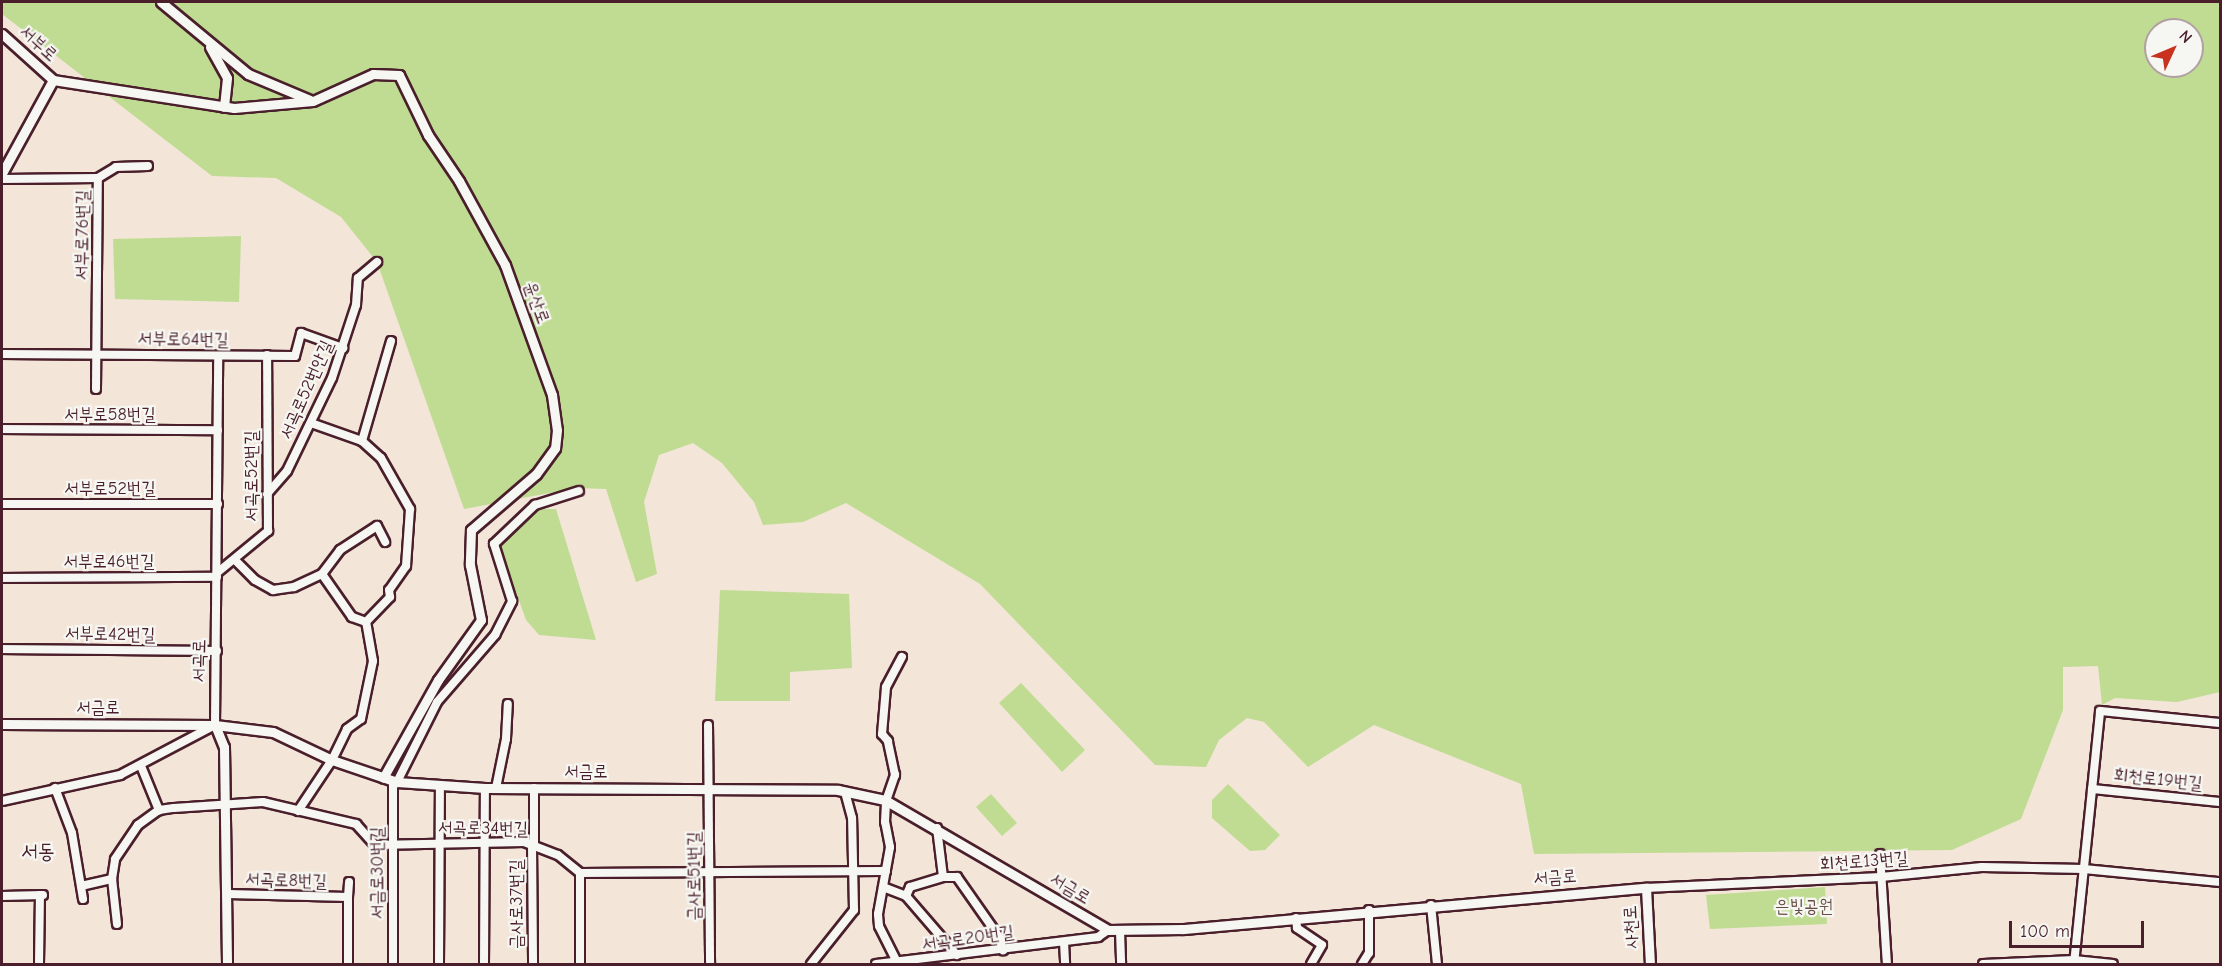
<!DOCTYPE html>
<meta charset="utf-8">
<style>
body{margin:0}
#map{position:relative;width:2222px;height:966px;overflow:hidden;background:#f3e5d8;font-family:"Comic Neue","Poor Story",sans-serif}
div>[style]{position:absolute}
.green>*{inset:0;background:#c0dc93}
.roads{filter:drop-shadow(2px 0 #4a1f2b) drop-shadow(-2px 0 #4a1f2b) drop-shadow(0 2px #4a1f2b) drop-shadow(0 -2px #4a1f2b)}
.minor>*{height:8px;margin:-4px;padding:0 4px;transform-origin:4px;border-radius:4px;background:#f6f6f2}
.tertiary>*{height:9px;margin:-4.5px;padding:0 4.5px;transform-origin:4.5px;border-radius:4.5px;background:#f6f6f2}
span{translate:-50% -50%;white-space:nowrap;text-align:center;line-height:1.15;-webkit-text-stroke:4.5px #f6f6f2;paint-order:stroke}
.street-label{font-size:18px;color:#4a1f2b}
.park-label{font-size:18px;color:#684e45}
.quarter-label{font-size:21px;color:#4a1f2b}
.frame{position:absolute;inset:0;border:3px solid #4a1f2b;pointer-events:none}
.north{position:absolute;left:2144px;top:18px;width:60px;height:60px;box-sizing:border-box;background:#f6f6f2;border:2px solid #b1a0a2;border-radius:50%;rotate:46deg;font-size:16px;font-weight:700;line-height:24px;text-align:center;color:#4a1f2b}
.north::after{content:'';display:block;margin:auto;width:21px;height:27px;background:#c8321e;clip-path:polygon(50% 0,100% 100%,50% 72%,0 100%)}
.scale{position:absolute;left:2009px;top:921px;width:135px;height:27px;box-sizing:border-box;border:3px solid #4a1f2b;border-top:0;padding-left:8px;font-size:18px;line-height:21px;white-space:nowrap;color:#4a1f2b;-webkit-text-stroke:4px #f6f6f2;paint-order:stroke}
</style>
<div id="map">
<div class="green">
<i style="clip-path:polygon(evenodd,2px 2px,2220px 2px,2220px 692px,2177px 702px,2115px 698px,2102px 705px,2098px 666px,2063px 667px,2063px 710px,2021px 819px,1952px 850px,1534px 854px,1521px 784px,1374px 725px,1308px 767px,1264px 722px,1247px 718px,1219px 740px,1206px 767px,1155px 765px,980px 584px,846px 503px,803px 522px,763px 525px,754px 502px,722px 463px,693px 443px,659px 455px,644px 502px,657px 574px,636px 582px,606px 489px,576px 488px,464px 509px,377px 262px,341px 217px,276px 178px,212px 176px,2px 14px,2px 2px,2156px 30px,2192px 30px,2192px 66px,2156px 66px,2156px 30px)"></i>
<i style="clip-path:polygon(241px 236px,239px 302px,115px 299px,113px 239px)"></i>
<i style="clip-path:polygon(537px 509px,556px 509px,596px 640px,539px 635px,526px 620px,499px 544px)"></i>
<i style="clip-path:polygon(720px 590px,849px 594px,852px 668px,790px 672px,790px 701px,715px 701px)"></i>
<i style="clip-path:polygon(1021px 683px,1085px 750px,1062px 772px,999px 703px)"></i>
<i style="clip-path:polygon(1228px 784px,1280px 835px,1265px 850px,1250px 851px,1212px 818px,1212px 800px)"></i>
<i style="clip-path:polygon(991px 794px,1017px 823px,1002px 836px,976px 807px)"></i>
<i style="clip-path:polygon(1825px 887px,1827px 924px,1710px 929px,1706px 895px)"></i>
</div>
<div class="roads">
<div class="minor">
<i style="left:98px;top:178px;width:21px;rotate:-31deg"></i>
<i style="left:116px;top:167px;width:32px;rotate:-2deg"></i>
<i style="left:2px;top:179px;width:96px;rotate:-0.6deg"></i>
<i style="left:2px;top:354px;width:293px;rotate:0.4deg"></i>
<i style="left:295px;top:356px;width:24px;rotate:-75deg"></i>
<i style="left:301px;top:333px;width:45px;rotate:19.7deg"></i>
<i style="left:96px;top:389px;width:211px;rotate:-89.5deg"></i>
<i style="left:311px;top:423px;width:54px;rotate:19.4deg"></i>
<i style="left:362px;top:441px;width:25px;rotate:42deg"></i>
<i style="left:381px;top:458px;width:59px;rotate:60.4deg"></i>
<i style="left:410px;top:509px;width:57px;rotate:94deg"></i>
<i style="left:406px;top:566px;width:29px;rotate:125deg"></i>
<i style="left:389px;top:590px;width:7px;rotate:82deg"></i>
<i style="left:390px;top:597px;width:35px;rotate:134deg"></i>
<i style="left:2px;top:429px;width:216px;rotate:0.3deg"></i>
<i style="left:362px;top:441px;width:104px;rotate:-73.8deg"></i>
<i style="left:267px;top:494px;width:30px;rotate:-49deg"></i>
<i style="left:287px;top:471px;width:103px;rotate:-64.2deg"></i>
<i style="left:332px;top:378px;width:77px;rotate:-71.8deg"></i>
<i style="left:356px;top:305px;width:27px;rotate:-86deg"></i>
<i style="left:358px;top:278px;width:25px;rotate:-40deg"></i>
<i style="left:2px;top:504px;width:216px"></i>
<i style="left:235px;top:560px;width:28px;rotate:45deg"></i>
<i style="left:255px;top:580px;width:21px;rotate:29deg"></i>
<i style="left:273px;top:590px;width:21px;rotate:-8deg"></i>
<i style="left:294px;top:587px;width:31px;rotate:-25deg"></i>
<i style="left:218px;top:572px;width:65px;rotate:-39.4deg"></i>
<i style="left:268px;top:531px;width:176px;rotate:-90.3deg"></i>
<i style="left:2px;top:578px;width:215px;rotate:-0.3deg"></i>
<i style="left:2px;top:649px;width:215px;rotate:0.5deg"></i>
<i style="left:708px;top:725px;width:239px;rotate:89.5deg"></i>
<i style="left:141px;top:766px;width:48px;rotate:67.8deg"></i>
<i style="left:397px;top:782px;width:89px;rotate:-63.4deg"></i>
<i style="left:437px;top:702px;width:89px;rotate:-49.1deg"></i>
<i style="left:495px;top:635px;width:38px;rotate:-63deg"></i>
<i style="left:512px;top:601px;width:60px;rotate:-107.5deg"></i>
<i style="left:494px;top:544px;width:57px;rotate:-43.6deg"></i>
<i style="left:535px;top:505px;width:46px;rotate:-17.7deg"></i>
<i style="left:55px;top:788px;width:48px;rotate:69.3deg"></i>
<i style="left:72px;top:833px;width:67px;rotate:80.5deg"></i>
<i style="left:496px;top:788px;width:50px;rotate:-78.5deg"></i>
<i style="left:506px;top:739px;width:35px;rotate:-87deg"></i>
<i style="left:2092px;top:789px;width:129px;rotate:5.8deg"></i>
<i style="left:2px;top:801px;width:121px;rotate:-12.4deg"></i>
<i style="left:120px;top:775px;width:107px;rotate:-27.8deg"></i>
<i style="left:215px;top:725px;width:369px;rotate:-89.5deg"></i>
<i style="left:298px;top:811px;width:61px;rotate:-56.3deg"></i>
<i style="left:332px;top:760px;width:34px;rotate:-64deg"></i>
<i style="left:347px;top:729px;width:17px;rotate:-36deg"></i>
<i style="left:361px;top:719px;width:59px;rotate:-78.3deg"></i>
<i style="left:373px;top:661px;width:40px;rotate:-100deg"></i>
<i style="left:366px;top:622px;width:15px;rotate:-160deg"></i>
<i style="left:352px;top:617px;width:52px;rotate:-124.9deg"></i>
<i style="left:322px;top:574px;width:30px;rotate:-53deg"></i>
<i style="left:340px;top:550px;width:44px;rotate:-33deg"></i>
<i style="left:377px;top:526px;width:18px;rotate:63deg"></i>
<i style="left:937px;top:828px;width:49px;rotate:83deg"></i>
<i style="left:532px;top:844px;width:120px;rotate:89.5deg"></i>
<i style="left:534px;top:845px;width:57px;rotate:-90deg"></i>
<i style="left:1880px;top:854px;width:110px;rotate:86.4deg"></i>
<i style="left:81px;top:886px;width:32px;rotate:-13deg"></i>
<i style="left:883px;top:887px;width:25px;rotate:21deg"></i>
<i style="left:906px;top:896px;width:78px;rotate:49.2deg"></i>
<i style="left:1646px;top:888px;width:235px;rotate:-2.7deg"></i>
<i style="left:1881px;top:877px;width:101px;rotate:-5.7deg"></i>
<i style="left:1982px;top:867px;width:102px;rotate:1.1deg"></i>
<i style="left:2084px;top:869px;width:137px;rotate:5.5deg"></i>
<i style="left:228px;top:894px;width:120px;rotate:1.4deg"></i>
<i style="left:348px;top:897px;width:67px;rotate:90deg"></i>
<i style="left:2px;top:896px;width:41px;rotate:-1.4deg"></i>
<i style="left:906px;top:896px;width:10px;rotate:-66deg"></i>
<i style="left:910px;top:887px;width:34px;rotate:-17deg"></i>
<i style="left:943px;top:877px;width:14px"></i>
<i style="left:957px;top:877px;width:73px;rotate:55deg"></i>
<i style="left:999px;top:937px;width:14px;rotate:73deg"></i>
<i style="left:348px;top:897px;width:15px;rotate:-86deg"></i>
<i style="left:1431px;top:905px;width:59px;rotate:84.2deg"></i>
<i style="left:1296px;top:918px;width:10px;rotate:84deg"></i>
<i style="left:1297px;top:928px;width:30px;rotate:34deg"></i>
<i style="left:1322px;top:945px;width:22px;rotate:120deg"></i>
<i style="left:117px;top:924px;width:45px;rotate:-96.3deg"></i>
<i style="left:112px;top:879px;width:20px;rotate:-81deg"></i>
<i style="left:115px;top:859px;width:41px;rotate:-55.9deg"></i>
<i style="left:138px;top:825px;width:26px;rotate:-36deg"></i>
<i style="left:159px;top:810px;width:15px;rotate:-8deg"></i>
<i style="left:174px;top:808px;width:89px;rotate:-3.9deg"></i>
<i style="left:263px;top:802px;width:96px;rotate:13.3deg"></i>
<i style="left:356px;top:824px;width:28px;rotate:48deg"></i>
<i style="left:375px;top:845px;width:149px;rotate:-1.2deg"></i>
<i style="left:524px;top:842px;width:36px;rotate:21deg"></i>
<i style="left:558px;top:855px;width:28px;rotate:39deg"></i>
<i style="left:580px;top:873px;width:306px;rotate:-0.4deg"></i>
<i style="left:1120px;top:931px;width:33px;rotate:88deg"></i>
<i style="left:1064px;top:942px;width:22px;rotate:87deg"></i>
<i style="left:39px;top:964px;width:69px;rotate:-89.2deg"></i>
<i style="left:393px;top:964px;width:183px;rotate:-90deg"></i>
<i style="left:439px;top:964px;width:179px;rotate:-89.7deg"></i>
<i style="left:484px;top:964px;width:176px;rotate:-89.7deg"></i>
<i style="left:580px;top:964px;width:91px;rotate:-90deg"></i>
<i style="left:811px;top:964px;width:69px;rotate:-51.5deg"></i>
<i style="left:854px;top:910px;width:92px;rotate:-91.2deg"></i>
<i style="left:852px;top:818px;width:27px;rotate:-105deg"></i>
<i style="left:876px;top:964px;width:224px;rotate:-6.9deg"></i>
<i style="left:1098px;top:937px;width:12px;rotate:-35deg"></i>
<i style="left:898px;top:964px;width:42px;rotate:-116.6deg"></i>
<i style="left:879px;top:926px;width:12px;rotate:-95deg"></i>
<i style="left:878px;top:914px;width:68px;rotate:-79.8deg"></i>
<i style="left:890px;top:847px;width:25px;rotate:-101deg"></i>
<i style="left:885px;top:822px;width:21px;rotate:-87deg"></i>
<i style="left:886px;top:801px;width:28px;rotate:-71deg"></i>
<i style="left:895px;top:775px;width:35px;rotate:-102deg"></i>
<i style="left:888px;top:741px;width:9px;rotate:-131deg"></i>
<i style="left:882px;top:734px;width:47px;rotate:-85.1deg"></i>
<i style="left:886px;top:687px;width:34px;rotate:-62deg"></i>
<i style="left:1362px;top:964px;width:13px;rotate:-58deg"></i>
<i style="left:1369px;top:953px;width:43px;rotate:-90deg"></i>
<i style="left:1983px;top:964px;width:91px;rotate:-2.5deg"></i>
<i style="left:2074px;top:960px;width:39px;rotate:6deg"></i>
<i style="left:2074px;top:964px;width:254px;rotate:-84.1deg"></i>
<i style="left:2100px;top:711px;width:121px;rotate:5.7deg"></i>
</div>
<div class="tertiary">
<i style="left:161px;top:2px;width:113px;rotate:39.6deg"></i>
<i style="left:248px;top:74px;width:67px;rotate:22.8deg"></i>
<i style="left:2px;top:34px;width:69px;rotate:42deg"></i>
<i style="left:53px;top:80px;width:106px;rotate:118.7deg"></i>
<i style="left:210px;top:47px;width:35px;rotate:61deg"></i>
<i style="left:227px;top:78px;width:29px;rotate:96deg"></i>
<i style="left:53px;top:80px;width:183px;rotate:8.8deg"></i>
<i style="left:234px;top:108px;width:79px;rotate:-5.1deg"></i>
<i style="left:313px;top:101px;width:66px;rotate:-24.2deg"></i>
<i style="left:373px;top:74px;width:26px;rotate:2deg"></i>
<i style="left:399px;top:75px;width:67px;rotate:64.2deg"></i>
<i style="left:428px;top:135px;width:55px;rotate:56deg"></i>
<i style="left:459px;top:181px;width:96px;rotate:61.3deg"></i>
<i style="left:505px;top:265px;width:138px;rotate:70.1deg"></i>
<i style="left:552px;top:395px;width:35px;rotate:82deg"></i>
<i style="left:557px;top:430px;width:18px;rotate:96deg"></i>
<i style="left:555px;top:448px;width:32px;rotate:126deg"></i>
<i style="left:536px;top:474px;width:86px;rotate:139.3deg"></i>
<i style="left:471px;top:530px;width:35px;rotate:92deg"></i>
<i style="left:470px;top:565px;width:56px;rotate:78.7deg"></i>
<i style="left:481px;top:620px;width:74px;rotate:125.6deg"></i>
<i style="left:438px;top:680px;width:112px;rotate:119.3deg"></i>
<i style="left:2px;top:724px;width:213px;rotate:0.3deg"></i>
<i style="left:215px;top:725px;width:58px;rotate:6.9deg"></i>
<i style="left:273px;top:732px;width:65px;rotate:25.4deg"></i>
<i style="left:332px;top:760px;width:69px;rotate:18.7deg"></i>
<i style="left:397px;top:782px;width:88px;rotate:3.9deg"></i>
<i style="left:485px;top:788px;width:353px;rotate:0.3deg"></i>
<i style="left:838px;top:790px;width:48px;rotate:12deg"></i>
<i style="left:885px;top:800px;width:258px;rotate:30.2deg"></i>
<i style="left:1108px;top:930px;width:75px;rotate:-0.8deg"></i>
<i style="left:1183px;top:929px;width:465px;rotate:-5.1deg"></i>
<i style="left:1646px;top:888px;width:76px;rotate:87deg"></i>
<i style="left:215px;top:725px;width:24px;rotate:68deg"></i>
<i style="left:224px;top:747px;width:217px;rotate:89.2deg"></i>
</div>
</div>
<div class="street-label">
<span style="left:38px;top:44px;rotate:42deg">서부로</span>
<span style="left:83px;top:235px;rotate:-89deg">서부로76번길</span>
<span style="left:536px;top:303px;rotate:70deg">윤산로</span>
<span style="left:183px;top:340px;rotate:1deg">서부로64번길</span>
<span style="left:307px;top:390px;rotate:-66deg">서곡로52번안길</span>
<span style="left:110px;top:415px">서부로58번길</span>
<span style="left:252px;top:476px;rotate:-90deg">서곡로52번길</span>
<span style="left:110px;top:489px">서부로52번길</span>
<span style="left:109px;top:562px">서부로46번길</span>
<span style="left:110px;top:635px;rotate:1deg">서부로42번길</span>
<span style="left:200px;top:661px;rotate:-89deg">서곡로</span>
<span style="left:98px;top:708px">서금로</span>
<span style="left:586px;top:772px">서금로</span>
<span style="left:2158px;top:780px;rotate:6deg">회천로19번길</span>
<span style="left:483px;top:829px;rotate:1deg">서곡로34번길</span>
<span style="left:1864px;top:862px;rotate:-4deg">회천로13번길</span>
<span style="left:378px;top:873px;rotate:-90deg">서금로30번길</span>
<span style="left:695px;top:876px;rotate:-90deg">금사로51번길</span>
<span style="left:1555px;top:878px;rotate:-4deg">서금로</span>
<span style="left:286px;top:881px;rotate:2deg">서곡로8번길</span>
<span style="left:1070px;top:889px;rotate:31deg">서금로</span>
<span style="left:517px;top:904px;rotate:-90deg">금사로37번길</span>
<span style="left:1632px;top:927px;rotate:-93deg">사천로</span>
<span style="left:968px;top:939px;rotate:-8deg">서곡로20번길</span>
</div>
<div class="park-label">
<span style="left:1804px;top:907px">은빛공원</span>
</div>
<div class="quarter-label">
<span style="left:38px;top:851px">서동</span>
</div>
<div class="frame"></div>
<div class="north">N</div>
<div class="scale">100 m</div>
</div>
